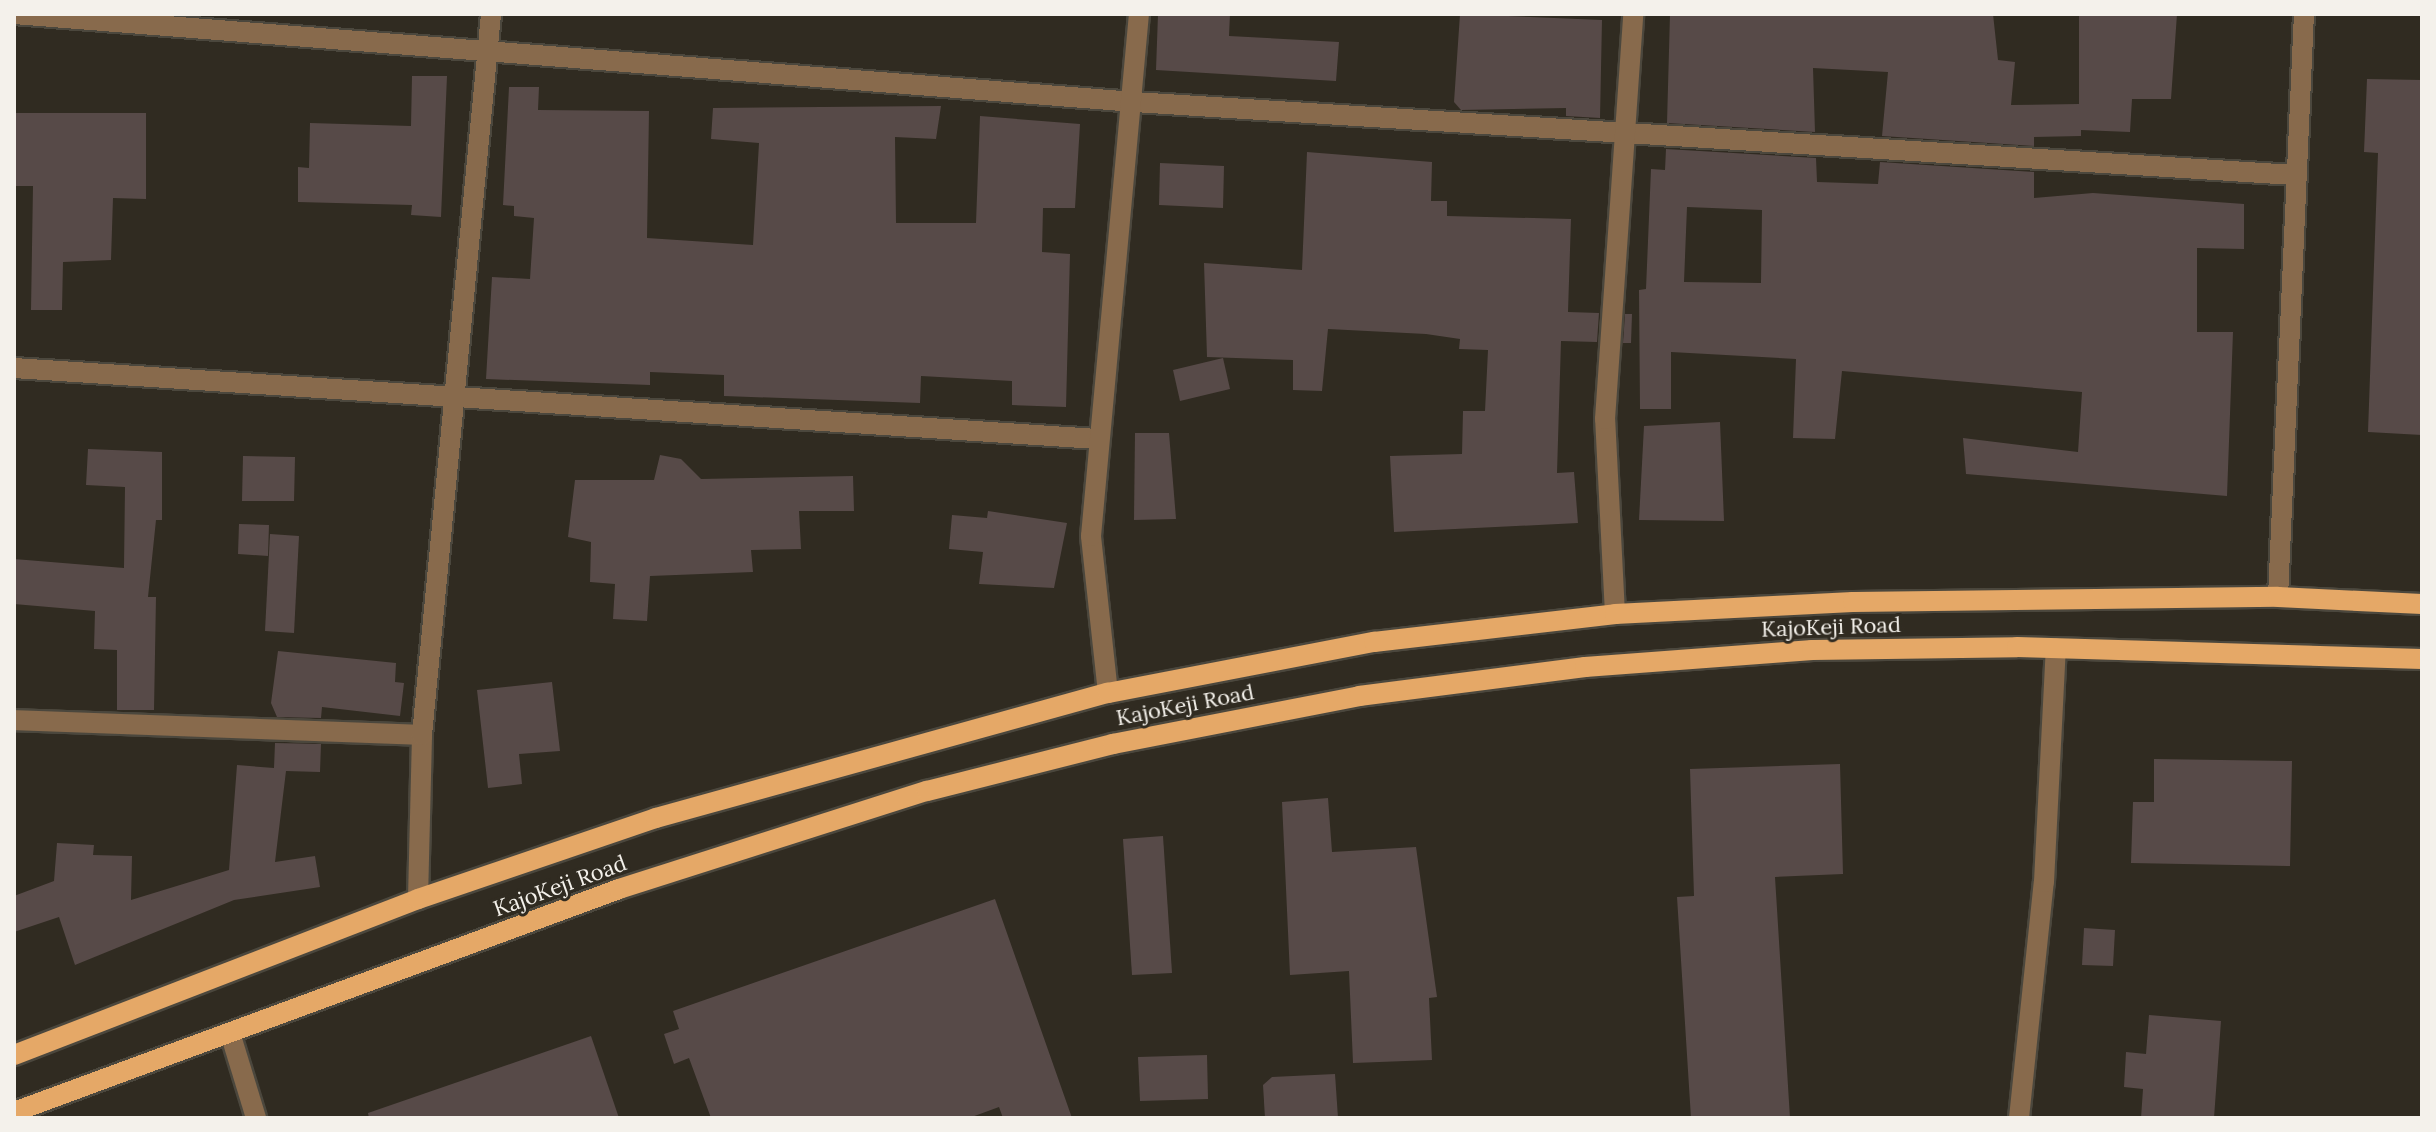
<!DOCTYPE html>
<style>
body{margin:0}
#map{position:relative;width:2436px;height:1132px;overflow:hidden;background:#302b21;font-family:Lora,serif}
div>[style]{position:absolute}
.building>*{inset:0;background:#574a48}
.roads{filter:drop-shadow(2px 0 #4b473d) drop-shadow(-2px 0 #4b473d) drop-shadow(0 2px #4b473d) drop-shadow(0 -2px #4b473d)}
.service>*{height:20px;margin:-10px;padding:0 10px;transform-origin:10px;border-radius:10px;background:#886a4c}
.minor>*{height:20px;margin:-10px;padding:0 10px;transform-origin:10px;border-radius:10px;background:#886a4c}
.primary>*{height:20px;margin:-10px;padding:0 10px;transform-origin:10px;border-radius:10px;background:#e5a867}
span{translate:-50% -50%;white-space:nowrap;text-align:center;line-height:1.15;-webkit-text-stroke:6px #302b21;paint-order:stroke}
.street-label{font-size:22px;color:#f4f1eb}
.frame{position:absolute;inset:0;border:16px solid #f4f1eb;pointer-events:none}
</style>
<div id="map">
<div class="building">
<i style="clip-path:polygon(1158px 14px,1230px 14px,1229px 36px,1339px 42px,1336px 81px,1156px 70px)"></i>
<i style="clip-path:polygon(1460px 14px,1602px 20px,1600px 118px,1566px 116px,1566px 108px,1461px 110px,1454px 102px)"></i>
<i style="clip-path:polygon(1670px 14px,1993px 14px,1998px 60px,2015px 62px,2011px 105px,2079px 104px,2079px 14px,2177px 14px,2171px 99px,2132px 99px,2130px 132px,2081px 130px,2081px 136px,2034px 137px,2034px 146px,1882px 136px,1888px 72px,1813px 68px,1815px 132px,1667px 123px)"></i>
<i style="clip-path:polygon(412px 76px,447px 76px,441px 217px,411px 215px,412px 205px,298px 202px,298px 167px,309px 168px,310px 123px,411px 126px)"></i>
<i style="clip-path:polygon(2367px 79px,2422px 80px,2422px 435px,2368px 432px,2378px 153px,2364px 152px)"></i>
<i style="clip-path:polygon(509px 87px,539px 87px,538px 110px,649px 111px,647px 238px,753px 245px,759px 143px,711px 139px,713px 108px,941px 106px,936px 139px,895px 137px,896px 223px,976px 223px,980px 116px,1080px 124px,1075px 208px,1043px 208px,1042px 252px,1070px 254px,1066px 407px,1012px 405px,1012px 381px,921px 376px,920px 403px,724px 396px,724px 375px,650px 372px,650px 385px,486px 379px,492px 277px,530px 279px,534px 218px,514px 216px,514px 206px,503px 205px)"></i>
<i style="clip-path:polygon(14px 113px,146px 113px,146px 199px,113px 198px,111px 260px,63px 262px,62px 310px,31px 310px,33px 186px,14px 186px)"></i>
<i style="clip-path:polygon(evenodd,1666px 149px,1816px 158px,1817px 182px,1878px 184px,1880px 162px,2034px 172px,2034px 198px,2093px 193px,2244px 204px,2244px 249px,2197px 248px,2197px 332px,2233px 332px,2227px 496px,1966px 474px,1963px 438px,2078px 452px,2082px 392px,1842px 371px,1835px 439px,1793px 438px,1796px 359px,1671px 352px,1671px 409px,1640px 409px,1639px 290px,1646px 289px,1651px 169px,1665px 170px,1666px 149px,1687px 207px,1762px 210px,1761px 283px,1684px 282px,1687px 207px)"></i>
<i style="clip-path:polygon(1307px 152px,1432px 162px,1431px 201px,1447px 201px,1447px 216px,1571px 219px,1568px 312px,1599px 313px,1597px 342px,1561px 341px,1557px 473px,1574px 472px,1578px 523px,1394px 532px,1390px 456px,1462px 454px,1463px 411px,1485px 411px,1488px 350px,1459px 349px,1460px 339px,1426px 334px,1328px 329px,1322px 391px,1293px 390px,1293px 360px,1207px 357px,1204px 263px,1302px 270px)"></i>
<i style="clip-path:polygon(1160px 163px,1224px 166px,1223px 208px,1159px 205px)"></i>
<i style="clip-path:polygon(1625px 314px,1632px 314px,1631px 343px,1623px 343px)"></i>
<i style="clip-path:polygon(1223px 358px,1230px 389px,1180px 401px,1173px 370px)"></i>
<i style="clip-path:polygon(1720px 422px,1724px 521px,1639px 520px,1644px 426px)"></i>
<i style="clip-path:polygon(1135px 433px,1169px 433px,1176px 519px,1134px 520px)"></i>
<i style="clip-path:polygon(88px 449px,162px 452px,162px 520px,156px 520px,148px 597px,156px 597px,154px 710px,117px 710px,117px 650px,94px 649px,95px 611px,14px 604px,14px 559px,124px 568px,125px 487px,86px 485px)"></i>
<i style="clip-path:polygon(660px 455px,681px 459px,701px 479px,853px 476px,854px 511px,799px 511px,801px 549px,751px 550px,753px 572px,650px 576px,647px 621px,613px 619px,615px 584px,590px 582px,591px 542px,568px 537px,575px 480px,654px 480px)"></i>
<i style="clip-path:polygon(243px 456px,295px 457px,294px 501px,242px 501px)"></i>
<i style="clip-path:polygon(988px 511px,1067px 523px,1054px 588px,979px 584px,983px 552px,949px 549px,952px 515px,987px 518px)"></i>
<i style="clip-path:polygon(239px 524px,269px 525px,268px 556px,238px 554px)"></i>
<i style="clip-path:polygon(270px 534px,299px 536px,294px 633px,265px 631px)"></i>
<i style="clip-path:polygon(278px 651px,396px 663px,395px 682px,404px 683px,400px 716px,322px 707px,321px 718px,277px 717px,271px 703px)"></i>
<i style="clip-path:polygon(552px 682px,560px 751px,519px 754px,522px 784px,488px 788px,477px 690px)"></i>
<i style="clip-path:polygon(275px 743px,321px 744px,320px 772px,286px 771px,275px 862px,315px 856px,320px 887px,234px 900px,75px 965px,59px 917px,14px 932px,14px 896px,54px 881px,57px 843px,94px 845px,93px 855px,132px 856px,131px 900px,229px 870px,237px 765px,274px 768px)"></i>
<i style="clip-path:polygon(2154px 759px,2292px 761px,2290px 866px,2131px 863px,2133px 802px,2154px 802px)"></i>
<i style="clip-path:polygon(1840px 764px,1843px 874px,1775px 877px,1790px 1118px,1691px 1118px,1677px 897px,1694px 896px,1690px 769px)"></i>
<i style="clip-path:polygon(1328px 798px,1332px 852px,1416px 847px,1437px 997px,1429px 998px,1432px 1060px,1353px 1063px,1349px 971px,1290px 975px,1282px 802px)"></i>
<i style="clip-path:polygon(1163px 836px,1172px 973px,1132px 975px,1123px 839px)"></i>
<i style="clip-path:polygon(995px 899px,1072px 1118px,1003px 1118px,999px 1107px,969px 1118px,711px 1118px,689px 1058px,674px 1064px,664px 1034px,679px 1029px,673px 1011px)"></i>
<i style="clip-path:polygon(2084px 928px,2115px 930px,2113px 966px,2082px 965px)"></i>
<i style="clip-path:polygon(2149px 1015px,2221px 1021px,2214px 1118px,2141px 1118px,2143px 1089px,2124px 1087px,2126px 1052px,2146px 1054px)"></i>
<i style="clip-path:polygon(591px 1036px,619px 1118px,369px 1118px,368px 1113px)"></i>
<i style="clip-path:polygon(1207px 1055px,1208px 1099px,1140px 1101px,1138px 1057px)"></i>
<i style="clip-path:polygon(1335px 1074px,1338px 1118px,1265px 1118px,1263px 1085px,1272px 1077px)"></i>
</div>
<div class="roads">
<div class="service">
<i style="left:2019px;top:1118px;width:237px;rotate:-84deg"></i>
<i style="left:2044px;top:882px;width:234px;rotate:-87.1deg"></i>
</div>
<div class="minor">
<i style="left:14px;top:14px;width:1123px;rotate:4.49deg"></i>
<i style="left:1134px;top:102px;width:1161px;rotate:3.6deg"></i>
<i style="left:14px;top:368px;width:1086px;rotate:3.75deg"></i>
<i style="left:2278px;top:597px;width:584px;rotate:-87.45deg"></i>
<i style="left:1615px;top:614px;width:195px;rotate:-92.9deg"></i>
<i style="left:1605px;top:419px;width:406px;rotate:-86deg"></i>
<i style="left:1108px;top:693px;width:158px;rotate:-96.2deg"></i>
<i style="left:1091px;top:536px;width:524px;rotate:-84.75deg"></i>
<i style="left:14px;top:720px;width:408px;rotate:2.1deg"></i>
<i style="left:418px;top:899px;width:164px;rotate:-88.6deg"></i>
<i style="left:422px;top:735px;width:724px;rotate:-84.53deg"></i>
<i style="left:231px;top:1036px;width:86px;rotate:73deg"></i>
</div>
<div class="primary">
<i style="left:14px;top:1055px;width:433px;rotate:-21.1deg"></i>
<i style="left:418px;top:899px;width:251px;rotate:-18.8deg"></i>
<i style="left:656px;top:818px;width:469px;rotate:-15.5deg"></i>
<i style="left:1108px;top:693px;width:271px;rotate:-10.9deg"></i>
<i style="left:1374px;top:642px;width:243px;rotate:-6.6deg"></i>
<i style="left:1615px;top:614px;width:238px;rotate:-2.9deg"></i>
<i style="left:1853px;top:602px;width:425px;rotate:-0.7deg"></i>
<i style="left:2278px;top:597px;width:144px;rotate:2.8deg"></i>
<i style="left:14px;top:1112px;width:645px;rotate:-20.23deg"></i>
<i style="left:619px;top:889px;width:323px;rotate:-17.7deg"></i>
<i style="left:927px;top:791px;width:192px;rotate:-14.2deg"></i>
<i style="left:1113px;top:744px;width:251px;rotate:-11deg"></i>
<i style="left:1359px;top:696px;width:228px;rotate:-7.3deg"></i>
<i style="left:1585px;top:667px;width:228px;rotate:-4.3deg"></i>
<i style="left:1812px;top:650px;width:205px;rotate:-0.8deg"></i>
<i style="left:2017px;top:647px;width:405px;rotate:1.7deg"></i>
</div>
</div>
<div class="street-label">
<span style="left:1831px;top:627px;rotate:-2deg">KajoKeji Road</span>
<span style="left:1185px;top:705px;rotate:-11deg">KajoKeji Road</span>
<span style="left:560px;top:886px;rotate:-20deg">KajoKeji Road</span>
</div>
<div class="frame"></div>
</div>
